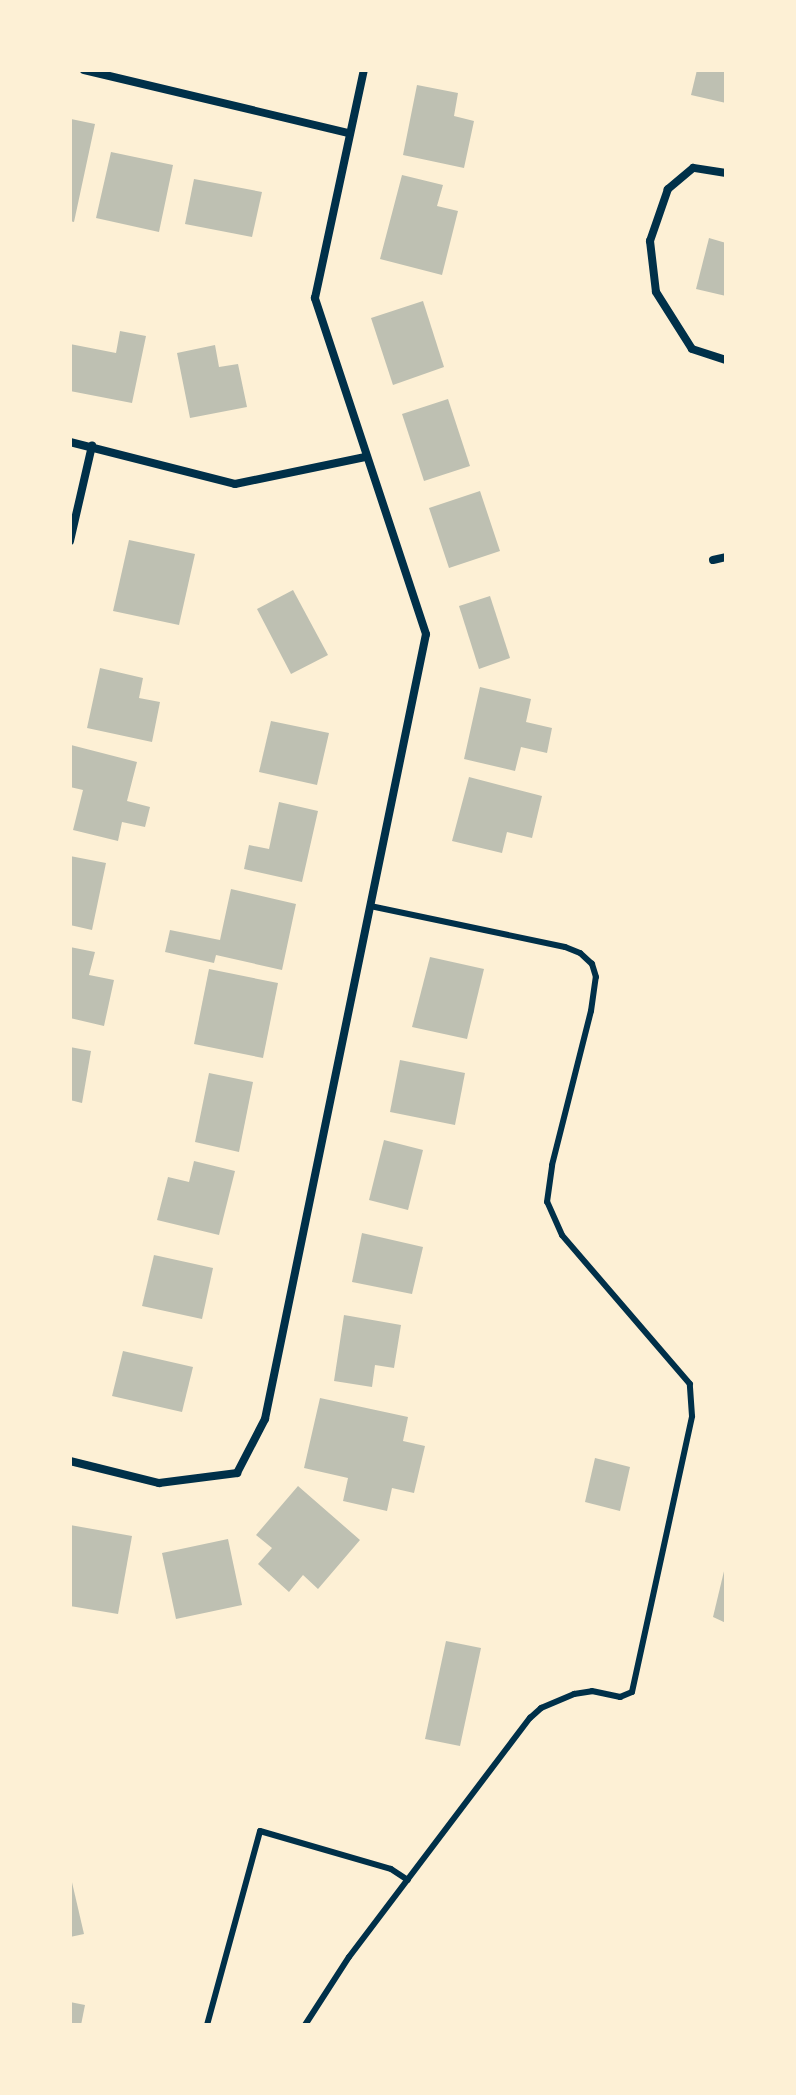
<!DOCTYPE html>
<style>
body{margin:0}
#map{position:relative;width:796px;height:2095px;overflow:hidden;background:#fdf0d5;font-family:"Work Sans",sans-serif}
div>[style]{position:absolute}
.building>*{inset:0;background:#bec0b2}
.service>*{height:6px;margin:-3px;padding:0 3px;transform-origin:3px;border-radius:3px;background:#003049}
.minor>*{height:8px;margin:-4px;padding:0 4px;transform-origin:4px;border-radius:4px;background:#003049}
span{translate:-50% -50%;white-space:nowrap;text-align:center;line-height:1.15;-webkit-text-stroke:8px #fdf0d5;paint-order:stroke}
.frame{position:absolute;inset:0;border:72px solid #fdf0d5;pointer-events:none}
</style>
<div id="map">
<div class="building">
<i style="clip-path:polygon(697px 70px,726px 70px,726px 103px,691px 95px)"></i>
<i style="clip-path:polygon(417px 85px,458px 93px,454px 116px,474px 121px,464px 168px,403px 155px)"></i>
<i style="clip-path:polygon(71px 119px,95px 124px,74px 222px,70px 221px)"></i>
<i style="clip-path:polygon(111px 152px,173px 165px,159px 232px,96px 218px)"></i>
<i style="clip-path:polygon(402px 175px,443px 185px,437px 206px,458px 211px,442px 275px,380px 259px)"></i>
<i style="clip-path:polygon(194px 179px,262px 192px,252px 237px,185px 224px)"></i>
<i style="clip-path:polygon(709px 238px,726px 243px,726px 296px,696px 289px)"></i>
<i style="clip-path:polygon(423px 301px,444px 367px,393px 385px,371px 318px)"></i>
<i style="clip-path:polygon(120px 331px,146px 336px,132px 403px,70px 391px,70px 344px,116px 353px)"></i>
<i style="clip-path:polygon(215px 345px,219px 367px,238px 364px,247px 407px,190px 418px,177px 353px)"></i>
<i style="clip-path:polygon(448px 399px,470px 466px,424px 481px,402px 414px)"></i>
<i style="clip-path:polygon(480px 491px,500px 551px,449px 568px,429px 508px)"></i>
<i style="clip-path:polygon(129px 540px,195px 554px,179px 625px,113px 611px)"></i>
<i style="clip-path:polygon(293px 590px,328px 655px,291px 674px,257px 609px)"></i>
<i style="clip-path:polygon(490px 596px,510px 658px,479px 669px,459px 606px)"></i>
<i style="clip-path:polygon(100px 668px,143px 678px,139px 698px,160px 702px,152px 742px,87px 728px)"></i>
<i style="clip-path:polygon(480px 687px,531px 699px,526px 722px,552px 728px,547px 753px,521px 747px,515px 771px,464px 759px)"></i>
<i style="clip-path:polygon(271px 721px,329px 733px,317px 785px,259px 772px)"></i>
<i style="clip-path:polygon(71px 745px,137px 762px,127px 801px,150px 807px,145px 827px,122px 822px,118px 841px,73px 830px,83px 790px,70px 787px)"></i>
<i style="clip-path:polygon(469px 777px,542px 796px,532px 838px,507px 832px,502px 853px,452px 841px)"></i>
<i style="clip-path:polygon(279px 802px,318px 811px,302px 882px,244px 869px,249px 845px,269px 849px)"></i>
<i style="clip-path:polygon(70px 856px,106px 863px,92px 930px,70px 925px)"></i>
<i style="clip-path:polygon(231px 889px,296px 904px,282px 970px,216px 955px,214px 963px,165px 952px,170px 930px,220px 940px)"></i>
<i style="clip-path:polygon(70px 947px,95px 952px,89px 975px,114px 980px,104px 1026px,70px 1018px)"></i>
<i style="clip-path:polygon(430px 957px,484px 969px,467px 1039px,412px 1027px)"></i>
<i style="clip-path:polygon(209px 969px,278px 983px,263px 1058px,194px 1044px)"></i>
<i style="clip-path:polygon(70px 1047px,91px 1051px,82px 1103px,70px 1100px)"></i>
<i style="clip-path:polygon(400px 1060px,465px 1073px,455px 1125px,390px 1112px)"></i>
<i style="clip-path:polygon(209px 1073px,253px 1082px,239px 1152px,195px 1142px)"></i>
<i style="clip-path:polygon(384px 1140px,423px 1150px,408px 1210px,369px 1200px)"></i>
<i style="clip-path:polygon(194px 1161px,235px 1171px,219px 1235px,157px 1220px,168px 1177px,189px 1182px)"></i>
<i style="clip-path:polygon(362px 1233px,423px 1247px,412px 1294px,352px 1282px)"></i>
<i style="clip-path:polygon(154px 1255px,213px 1268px,202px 1319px,142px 1306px)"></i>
<i style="clip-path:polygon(344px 1315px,401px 1325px,394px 1368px,375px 1365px,372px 1387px,334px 1381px)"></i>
<i style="clip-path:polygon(123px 1351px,193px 1367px,182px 1412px,112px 1396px)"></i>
<i style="clip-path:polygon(320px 1398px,408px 1417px,403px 1441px,425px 1446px,414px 1493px,392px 1488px,387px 1511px,343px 1501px,348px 1478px,304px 1468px)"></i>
<i style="clip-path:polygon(595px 1458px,630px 1467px,620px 1511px,585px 1502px)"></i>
<i style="clip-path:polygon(298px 1486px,360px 1540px,318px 1589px,303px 1575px,289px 1592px,258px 1564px,272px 1548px,256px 1535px)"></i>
<i style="clip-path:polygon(70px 1525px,132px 1536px,118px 1614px,70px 1606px)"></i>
<i style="clip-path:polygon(228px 1539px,242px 1605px,176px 1619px,162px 1553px)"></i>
<i style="clip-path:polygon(725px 1567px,726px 1567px,726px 1623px,713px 1617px)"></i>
<i style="clip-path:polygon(446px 1641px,481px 1648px,460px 1746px,425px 1739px)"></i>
<i style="clip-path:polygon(71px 1878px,84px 1934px,70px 1937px,70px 1879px)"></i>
<i style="clip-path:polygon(70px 2002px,85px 2005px,81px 2025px,70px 2025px)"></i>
</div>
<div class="service">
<i style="left:207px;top:2025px;width:201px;rotate:-74.7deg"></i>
<i style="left:260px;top:1831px;width:136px;rotate:16.2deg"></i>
<i style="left:391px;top:1869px;width:20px;rotate:33deg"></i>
<i style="left:305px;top:2025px;width:81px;rotate:-57.1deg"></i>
<i style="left:349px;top:1957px;width:300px;rotate:-52.9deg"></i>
<i style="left:530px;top:1718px;width:15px;rotate:-42deg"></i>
<i style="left:541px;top:1708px;width:36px;rotate:-23deg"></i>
<i style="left:574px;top:1694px;width:18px;rotate:-9deg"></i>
<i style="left:592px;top:1691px;width:29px;rotate:12deg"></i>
<i style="left:620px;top:1697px;width:13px;rotate:-23deg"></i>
<i style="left:632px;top:1692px;width:282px;rotate:-77.7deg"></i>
<i style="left:692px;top:1416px;width:32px;rotate:-94deg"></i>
<i style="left:690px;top:1384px;width:196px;rotate:-130.7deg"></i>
<i style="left:562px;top:1235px;width:36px;rotate:-114deg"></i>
<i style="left:547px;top:1202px;width:37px;rotate:-82deg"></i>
<i style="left:552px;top:1165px;width:159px;rotate:-75.8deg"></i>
<i style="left:591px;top:1011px;width:34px;rotate:-82deg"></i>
<i style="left:596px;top:977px;width:14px;rotate:-107deg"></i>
<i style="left:592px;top:964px;width:16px;rotate:-137deg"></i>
<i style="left:580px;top:953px;width:16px;rotate:-158deg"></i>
<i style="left:565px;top:947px;width:199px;rotate:-168.1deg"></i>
</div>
<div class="minor">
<i style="left:84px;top:70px;width:271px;rotate:13.4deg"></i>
<i style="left:726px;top:173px;width:33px;rotate:-171deg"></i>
<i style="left:693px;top:168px;width:33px;rotate:140deg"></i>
<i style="left:668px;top:189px;width:55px;rotate:109.1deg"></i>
<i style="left:650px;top:241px;width:51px;rotate:83.3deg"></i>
<i style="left:656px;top:292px;width:67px;rotate:57.7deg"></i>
<i style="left:692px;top:349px;width:36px;rotate:18deg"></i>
<i style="left:70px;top:442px;width:170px;rotate:14.3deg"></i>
<i style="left:235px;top:484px;width:133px;rotate:-11.7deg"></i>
<i style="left:70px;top:541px;width:98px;rotate:-77deg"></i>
<i style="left:713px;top:560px;width:13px;rotate:-13deg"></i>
<i style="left:70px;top:1461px;width:92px;rotate:13.9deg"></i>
<i style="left:159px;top:1483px;width:79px;rotate:-7.3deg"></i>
<i style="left:237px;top:1473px;width:61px;rotate:-62.6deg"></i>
<i style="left:265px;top:1419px;width:801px;rotate:-78.41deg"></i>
<i style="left:426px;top:634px;width:354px;rotate:-108.3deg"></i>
<i style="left:315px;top:298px;width:233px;rotate:-77.9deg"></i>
</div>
<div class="frame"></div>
</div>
